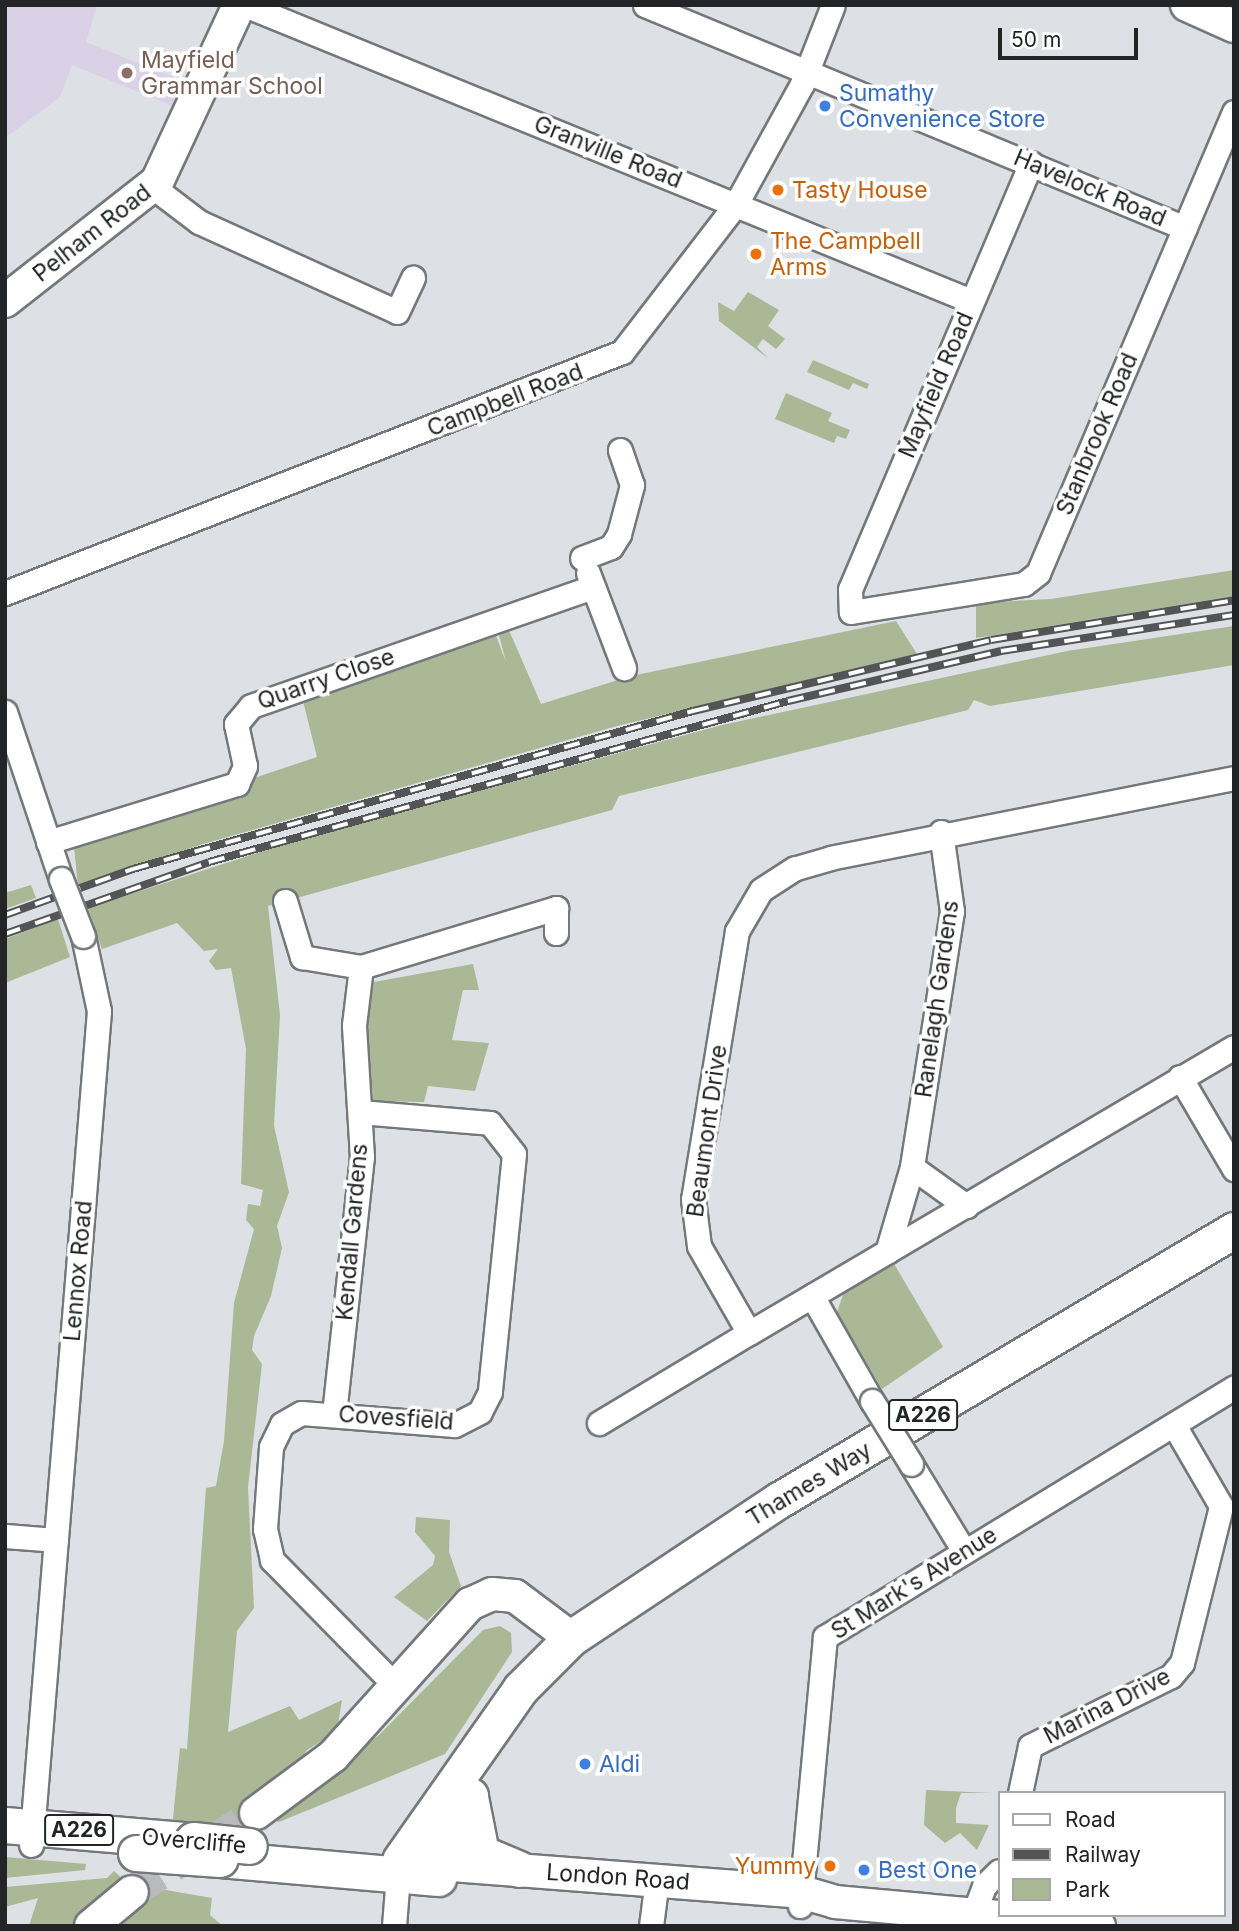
<!DOCTYPE html>
<style>
body{margin:0}
#map{position:relative;width:1239px;height:1931px;overflow:hidden;background:#dde0e4;font-family:Inter,sans-serif}
div>[style]{position:absolute}
.education>*{inset:0;background:#dad1e6}
.green>*{inset:0;background:#aab896}
.secondary-tunnel>*{height:32px;margin-top:-16px;transform-origin:0;background:repeating-linear-gradient(90deg,#b8babe 0 32px,transparent 0 48px)}
.roads{filter:drop-shadow(2px 0 #75787b) drop-shadow(-2px 0 #75787b) drop-shadow(0 2px #75787b) drop-shadow(0 -2px #75787b)}
.street>*{height:23px;margin:-11.5px;padding:0 11.5px;transform-origin:11.5px;border-radius:11.5px;background:#fff}
.secondary>*{height:32px;margin:-16px;padding:0 16px;transform-origin:16px;border-radius:16px;background:#fff}
.primary>*{height:35px;margin:-17.5px;padding:0 17.5px;transform-origin:17.5px;border-radius:17.5px;background:#fff}
.rail>*{height:8px;margin-top:-4px;transform-origin:0;background:repeating-linear-gradient(90deg,#fff 0 16px,#535456 0 32px);box-sizing:border-box;border-block:2px solid #535456}
.bridges{filter:drop-shadow(2px 0 #75787b) drop-shadow(-2px 0 #75787b) drop-shadow(0 2px #75787b) drop-shadow(0 -2px #75787b)}
.street-bridge>*{height:23px;margin:-11.5px;padding:0 11.5px;transform-origin:11.5px;border-radius:11.5px;background:#fff}
.primary-bridge>*{height:35px;margin:-17.5px;padding:0 17.5px;transform-origin:17.5px;border-radius:17.5px;background:#fff}
.dots>*{width:19px;height:19px;translate:-50% -50%;box-sizing:border-box;border:4px solid #fff;border-radius:50%}
span{translate:-50% -50%;white-space:nowrap;text-align:center;line-height:1.15;-webkit-text-stroke:7px #fff;paint-order:stroke}
.shield-label span{padding:2px 5px;background:#fff;border:2px solid;border-radius:5px;-webkit-text-stroke-width:0}
.shield-label{font-size:21px;color:#232425;font-weight:700}
.education-label{font-size:23px;color:#785e54}
.left{translate:0 -50%;text-align:left}
.shop-label{font-size:23px;color:#366cbe}
.street-label{font-size:23px;color:#232425}
.food-label{font-size:23px;color:#c56008}
.right{translate:-100% -50%;text-align:right}
.frame{position:absolute;inset:0;border:7px solid #232425;pointer-events:none}
.legend{position:absolute;left:998px;top:1791px;width:228px;height:126px;box-sizing:border-box;background:#fff;border:2px solid #a7a7a8;margin:0;padding:9px 12px;list-style:none;font-size:21px;color:#232425}
.legend li{display:flex;align-items:center;gap:14px;height:35px}
.legend b{width:35px;border:2px solid #a7a7a8}
.scale{position:absolute;left:998px;top:28px;width:140px;height:32px;box-sizing:border-box;border:4px solid #232425;border-top:0;padding-left:9px;font-size:21px;line-height:24px;white-space:nowrap;color:#232425;-webkit-text-stroke:5px #fff;paint-order:stroke}
</style>
<div id="map">
<div class="education">
<i style="clip-path:polygon(5px 5px,97px 5px,86px 42px,183px 81px,173px 106px,72px 65px,60px 97px,5px 138px)"></i>
</div>
<div class="green">
<i style="clip-path:polygon(748px 292px,779px 310px,768px 326px,785px 339px,776px 349px,763px 339px,757px 347px,769px 359px,719px 321px,718px 302px,734px 311px)"></i>
<i style="clip-path:polygon(813px 360px,869px 384px,867px 389px,853px 383px,849px 390px,807px 372px)"></i>
<i style="clip-path:polygon(786px 393px,832px 413px,828px 421px,850px 430px,846px 439px,837px 436px,834px 443px,775px 419px)"></i>
<i style="clip-path:polygon(1234px 570px,1234px 596px,976px 638px,976px 603px,1051px 599px)"></i>
<i style="clip-path:polygon(896px 621px,917px 654px,617px 726px,203px 844px,78px 887px,74px 846px,238px 796px,254px 778px,317px 757px,302px 697px,495px 633px,506px 662px,498px 631px,508px 628px,541px 704px,631px 676px)"></i>
<i style="clip-path:polygon(1234px 626px,1234px 665px,990px 706px,974px 700px,968px 710px,619px 796px,612px 810px,268px 906px,280px 1015px,274px 1126px,289px 1192px,277px 1226px,282px 1248px,271px 1296px,254px 1336px,252px 1350px,262px 1364px,248px 1487px,254px 1608px,237px 1631px,228px 1732px,290px 1706px,299px 1720px,342px 1700px,337px 1731px,307px 1750px,274px 1801px,234px 1828px,172px 1828px,180px 1748px,187px 1749px,206px 1488px,216px 1486px,224px 1441px,234px 1303px,254px 1229px,246px 1220px,248px 1204px,260px 1206px,263px 1190px,241px 1184px,246px 1049px,231px 968px,216px 970px,209px 961px,218px 949px,204px 951px,177px 923px,102px 949px,88px 908px,300px 839px,722px 725px,1067px 651px)"></i>
<i style="clip-path:polygon(31px 885px,36px 898px,5px 909px,5px 893px)"></i>
<i style="clip-path:polygon(58px 919px,70px 957px,5px 983px,5px 939px)"></i>
<i style="clip-path:polygon(473px 964px,479px 990px,463px 990px,452px 1040px,489px 1043px,475px 1091px,428px 1086px,424px 1102px,373px 1101px,363px 984px)"></i>
<i style="clip-path:polygon(893px 1262px,943px 1347px,882px 1389px,837px 1312px,844px 1292px)"></i>
<i style="clip-path:polygon(416px 1517px,450px 1520px,449px 1552px,461px 1586px,427px 1621px,394px 1597px,433px 1565px,435px 1556px,415px 1532px)"></i>
<i style="clip-path:polygon(500px 1626px,511px 1633px,512px 1652px,445px 1754px,279px 1822px,265px 1817px,379px 1735px,483px 1630px)"></i>
<i style="clip-path:polygon(926px 1790px,992px 1793px,961px 1793px,956px 1808px,956px 1823px,989px 1825px,977px 1850px,960px 1833px,945px 1843px,924px 1825px)"></i>
<i style="clip-path:polygon(5px 1857px,86px 1864px,85px 1870px,5px 1878px)"></i>
<i style="clip-path:polygon(114px 1871px,126px 1882px,74px 1926px,29px 1926px,38px 1898px,5px 1907px,5px 1887px,107px 1878px)"></i>
<i style="clip-path:polygon(160px 1889px,212px 1898px,210px 1915px,223px 1926px,109px 1926px)"></i>
</div>
<div class="secondary-tunnel">
<i style="left:132px;top:1892px;width:147px;rotate:-32.5deg"></i>
</div>
<div class="roads">
<div class="street">
<i style="left:245px;top:5px;width:784px;rotate:22.18deg"></i>
<i style="left:645px;top:5px;width:584px;rotate:22.44deg"></i>
<i style="left:1031px;top:163px;width:463px;rotate:113deg"></i>
<i style="left:850px;top:589px;width:23px;rotate:88deg"></i>
<i style="left:851px;top:612px;width:175px;rotate:-9.2deg"></i>
<i style="left:1024px;top:584px;width:18px;rotate:-38deg"></i>
<i style="left:1038px;top:573px;width:501px;rotate:-66.97deg"></i>
<i style="left:153px;top:187px;width:58px;rotate:37.3deg"></i>
<i style="left:199px;top:222px;width:217px;rotate:24.4deg"></i>
<i style="left:397px;top:312px;width:38px;rotate:-65deg"></i>
<i style="left:582px;top:558px;width:31px;rotate:-21deg"></i>
<i style="left:611px;top:547px;width:15px;rotate:-58deg"></i>
<i style="left:619px;top:534px;width:51px;rotate:-75.1deg"></i>
<i style="left:632px;top:485px;width:37px;rotate:-109deg"></i>
<i style="left:588px;top:573px;width:102px;rotate:69.2deg"></i>
<i style="left:5px;top:593px;width:662px;rotate:-21.34deg"></i>
<i style="left:622px;top:352px;width:187px;rotate:-52.4deg"></i>
<i style="left:736px;top:204px;width:137px;rotate:-61.2deg"></i>
<i style="left:802px;top:84px;width:85px;rotate:-68.6deg"></i>
<i style="left:5px;top:712px;width:176px;rotate:71.5deg"></i>
<i style="left:1234px;top:778px;width:411px;rotate:168.8deg"></i>
<i style="left:831px;top:858px;width:37px;rotate:164deg"></i>
<i style="left:795px;top:868px;width:40px;rotate:147.1deg"></i>
<i style="left:761px;top:890px;width:48px;rotate:120.3deg"></i>
<i style="left:737px;top:931px;width:272px;rotate:99.3deg"></i>
<i style="left:693px;top:1199px;width:47px;rotate:82.7deg"></i>
<i style="left:699px;top:1246px;width:100px;rotate:60.1deg"></i>
<i style="left:749px;top:1333px;width:563px;rotate:-30.53deg"></i>
<i style="left:941px;top:832px;width:80px;rotate:82.1deg"></i>
<i style="left:952px;top:911px;width:259px;rotate:98.9deg"></i>
<i style="left:912px;top:1167px;width:67px;rotate:35.8deg"></i>
<i style="left:48px;top:842px;width:198px;rotate:-17.1deg"></i>
<i style="left:237px;top:784px;width:20px;rotate:-66deg"></i>
<i style="left:245px;top:766px;width:43px;rotate:-102.1deg"></i>
<i style="left:236px;top:724px;width:23px;rotate:-50deg"></i>
<i style="left:251px;top:706px;width:362px;rotate:-19.2deg"></i>
<i style="left:285px;top:901px;width:59px;rotate:73.1deg"></i>
<i style="left:302px;top:957px;width:60px;rotate:9.6deg"></i>
<i style="left:361px;top:967px;width:204px;rotate:-16.8deg"></i>
<i style="left:556px;top:908px;width:25px;rotate:90deg"></i>
<i style="left:1180px;top:1077px;width:107px;rotate:59.6deg"></i>
<i style="left:360px;top:1112px;width:130px;rotate:4.8deg"></i>
<i style="left:490px;top:1123px;width:39px;rotate:52deg"></i>
<i style="left:514px;top:1154px;width:239px;rotate:95.8deg"></i>
<i style="left:490px;top:1392px;width:22px;rotate:117deg"></i>
<i style="left:480px;top:1412px;width:29px;rotate:153deg"></i>
<i style="left:454px;top:1425px;width:153px;rotate:-175.5deg"></i>
<i style="left:301px;top:1413px;width:22px;rotate:150deg"></i>
<i style="left:282px;top:1424px;width:25px;rotate:116deg"></i>
<i style="left:271px;top:1447px;width:82px;rotate:94.2deg"></i>
<i style="left:265px;top:1529px;width:32px;rotate:77deg"></i>
<i style="left:272px;top:1560px;width:178px;rotate:45.5deg"></i>
<i style="left:887px;top:1252px;width:89px;rotate:-73.6deg"></i>
<i style="left:812px;top:1296px;width:121px;rotate:60.3deg"></i>
<i style="left:334px;top:1414px;width:259px;rotate:-83.8deg"></i>
<i style="left:362px;top:1157px;width:132px;rotate:-93.5deg"></i>
<i style="left:354px;top:1025px;width:58px;rotate:-83.1deg"></i>
<i style="left:599px;top:1423px;width:175px;rotate:-31deg"></i>
<i style="left:911px;top:1464px;width:102px;rotate:58.7deg"></i>
<i style="left:5px;top:1536px;width:51px;rotate:4.5deg"></i>
<i style="left:1020px;top:1793px;width:48px;rotate:-78deg"></i>
<i style="left:1030px;top:1746px;width:157px;rotate:-26.4deg"></i>
<i style="left:1171px;top:1676px;width:17px;rotate:-50deg"></i>
<i style="left:1182px;top:1663px;width:162px;rotate:-76deg"></i>
<i style="left:1221px;top:1506px;width:94px;rotate:-120.1deg"></i>
<i style="left:31px;top:1845px;width:837px;rotate:-85.34deg"></i>
<i style="left:99px;top:1011px;width:77px;rotate:-102deg"></i>
<i style="left:800px;top:1906px;width:270px;rotate:-84.7deg"></i>
<i style="left:825px;top:1637px;width:479px;rotate:-31.4deg"></i>
<i style="left:973px;top:1915px;width:31px;rotate:-69deg"></i>
<i style="left:984px;top:1886px;width:21px;rotate:-45deg"></i>
<i style="left:394px;top:1926px;width:63px;rotate:-85.5deg"></i>
<i style="left:651px;top:1926px;width:47px;rotate:-82.7deg"></i>
</div>
<div class="secondary">
<i style="left:1187px;top:5px;width:51px;rotate:24.1deg"></i>
<i style="left:5px;top:301px;width:193px;rotate:-38.1deg"></i>
<i style="left:157px;top:182px;width:195px;rotate:-65.1deg"></i>
<i style="left:256px;top:1813px;width:96px;rotate:-36.5deg"></i>
<i style="left:333px;top:1756px;width:205px;rotate:-48deg"></i>
<i style="left:470px;top:1604px;width:24px;rotate:-24deg"></i>
<i style="left:492px;top:1594px;width:23px;rotate:5deg"></i>
<i style="left:515px;top:1596px;width:70px;rotate:36.9deg"></i>
<i style="left:439px;top:1864px;width:363px;rotate:4.4deg"></i>
<i style="left:801px;top:1892px;width:35px;rotate:16deg"></i>
<i style="left:835px;top:1902px;width:265px;rotate:5.2deg"></i>
<i style="left:91px;top:1926px;width:53px;rotate:-39.7deg"></i>
</div>
<div class="primary">
<i style="left:470px;top:1797px;width:57px;rotate:78.9deg"></i>
<i style="left:481px;top:1853px;width:41px;rotate:22.8deg"></i>
<i style="left:5px;top:1825px;width:179px;rotate:4.8deg"></i>
<i style="left:220px;top:1859px;width:219px;rotate:5deg"></i>
<i style="left:400px;top:1860px;width:210px;rotate:-54.9deg"></i>
<i style="left:521px;top:1688px;width:71px;rotate:-45deg"></i>
<i style="left:571px;top:1638px;width:250px;rotate:-33.6deg"></i>
<i style="left:779px;top:1500px;width:529px;rotate:-30.69deg"></i>
<i style="left:420px;top:1876px;width:22px;rotate:-32deg"></i>
<i style="left:439px;top:1864px;width:75px;rotate:-65.5deg"></i>
</div>
</div>
<div class="rail">
<i style="left:5px;top:915px;width:136px;rotate:-19.8deg"></i>
<i style="left:133px;top:869px;width:582px;rotate:-15.76deg"></i>
<i style="left:693px;top:711px;width:306px;rotate:-13.4deg"></i>
<i style="left:991px;top:640px;width:246px;rotate:-9.3deg"></i>
<i style="left:5px;top:934px;width:216px;rotate:-19.4deg"></i>
<i style="left:209px;top:862px;width:601px;rotate:-15.54deg"></i>
<i style="left:788px;top:701px;width:219px;rotate:-13.2deg"></i>
<i style="left:1001px;top:651px;width:236px;rotate:-8.8deg"></i>
</div>
<div class="bridges">
<div class="street-bridge">
<i style="left:61px;top:879px;width:61px;rotate:68.9deg"></i>
<i style="left:872px;top:1401px;width:74px;rotate:58.2deg"></i>
</div>
<div class="primary-bridge">
<i style="left:193px;top:1840px;width:56px;rotate:6.1deg"></i>
<i style="left:136px;top:1853px;width:84px;rotate:4.1deg"></i>
</div>
</div>
<div class="dots">
<i style="left:127px;top:73px;background:#8d6e63"></i>
<i style="left:825px;top:106px;background:#3f7fe0"></i>
<i style="left:778px;top:190px;background:#e8710a"></i>
<i style="left:756px;top:254px;background:#e8710a"></i>
<i style="left:585px;top:1764px;background:#3f7fe0"></i>
<i style="left:830px;top:1866px;background:#e8710a"></i>
<i style="left:864px;top:1870px;background:#3f7fe0"></i>
</div>
<div class="shield-label">
<span style="left:923px;top:1415px">A226</span>
<span style="left:79px;top:1830px">A226</span>
</div>
<div class="education-label">
<span class="left" style="left:141px;top:73px">Mayfield<br>Grammar School</span>
</div>
<div class="shop-label">
<span class="left" style="left:839px;top:106px">Sumathy<br>Convenience Store</span>
<span class="left" style="left:599px;top:1764px">Aldi</span>
<span class="left" style="left:878px;top:1870px">Best One</span>
</div>
<div class="street-label">
<span style="left:608px;top:152px;rotate:22deg">Granville Road</span>
<span style="left:1090px;top:188px;rotate:23deg">Havelock Road</span>
<span style="left:92px;top:233px;rotate:-38deg">Pelham Road</span>
<span style="left:936px;top:385px;rotate:-67deg">Mayfield Road</span>
<span style="left:505px;top:400px;rotate:-21deg">Campbell Road</span>
<span style="left:1097px;top:434px;rotate:-67deg">Stanbrook Road</span>
<span style="left:326px;top:679px;rotate:-19deg">Quarry Close</span>
<span style="left:937px;top:999px;rotate:-82deg">Ranelagh Gardens</span>
<span style="left:707px;top:1131px;rotate:-82deg">Beaumont Drive</span>
<span style="left:352px;top:1232px;rotate:-85deg">Kendall Gardens</span>
<span style="left:78px;top:1271px;rotate:-85deg">Lennox Road</span>
<span style="left:396px;top:1418px;rotate:4deg">Covesfield</span>
<span style="left:809px;top:1484px;rotate:-31deg">Thames Way</span>
<span style="left:914px;top:1583px;rotate:-32deg">St Mark's Avenue</span>
<span style="left:1107px;top:1706px;rotate:-27deg">Marina Drive</span>
<span style="left:194px;top:1841px;rotate:5deg">Overcliffe</span>
<span style="left:618px;top:1877px;rotate:4deg">London Road</span>
</div>
<div class="food-label">
<span class="left" style="left:792px;top:190px">Tasty House</span>
<span class="left" style="left:770px;top:254px">The Campbell<br>Arms</span>
<span class="right" style="left:816px;top:1866px">Yummy</span>
</div>
<div class="frame"></div>
<ul class="legend">
<li><b style="height:9px;background:#fff"></b>Road</li>
<li><b style="height:9px;background:#535456"></b>Railway</li>
<li><b style="height:19px;background:#aab896"></b>Park</li>
</ul>
<div class="scale">50 m</div>
</div>
